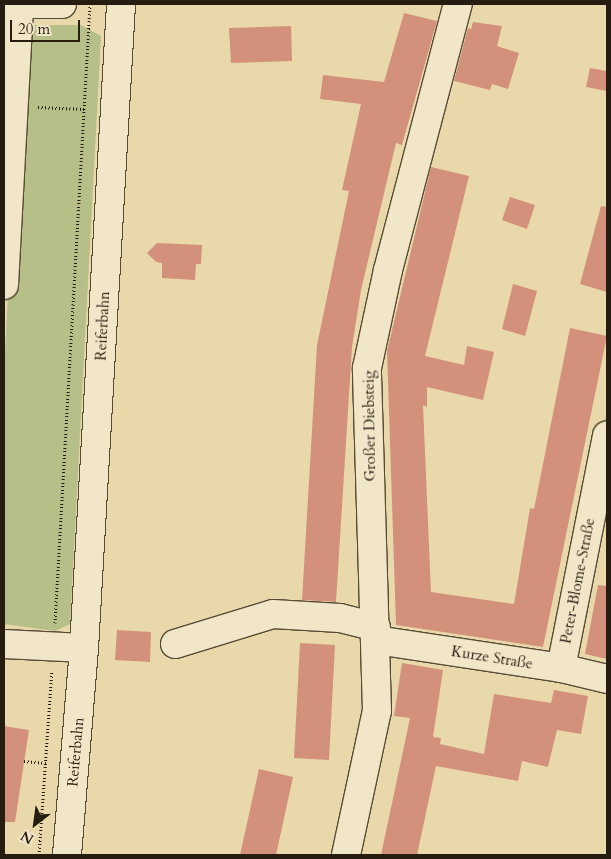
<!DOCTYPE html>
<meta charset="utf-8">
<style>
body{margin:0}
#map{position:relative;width:611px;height:859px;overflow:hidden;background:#e9d9aa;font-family:Cardo,serif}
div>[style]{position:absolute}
.green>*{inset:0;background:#b6bf88}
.building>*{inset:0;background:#d3917b}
.path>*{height:3px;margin-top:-1.5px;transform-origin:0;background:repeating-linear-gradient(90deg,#261c10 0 1px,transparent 0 3.5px)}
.roads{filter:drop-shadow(1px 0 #574b36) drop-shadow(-1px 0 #574b36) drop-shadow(0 1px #574b36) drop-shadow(0 -1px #574b36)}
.minor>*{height:28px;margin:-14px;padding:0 14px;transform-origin:14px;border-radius:14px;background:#f1e6c8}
span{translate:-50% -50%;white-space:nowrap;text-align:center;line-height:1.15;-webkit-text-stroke:4px #f1e6c8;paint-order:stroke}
.street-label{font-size:15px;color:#261c10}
.frame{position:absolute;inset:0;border:5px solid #261c10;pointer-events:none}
.north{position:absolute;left:10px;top:799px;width:50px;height:50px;-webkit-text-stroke:4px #f1e6c8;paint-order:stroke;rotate:210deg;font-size:14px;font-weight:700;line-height:20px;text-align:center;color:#261c10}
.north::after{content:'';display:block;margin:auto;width:18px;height:22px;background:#261c10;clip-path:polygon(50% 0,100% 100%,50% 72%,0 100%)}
.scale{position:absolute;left:10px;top:20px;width:70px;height:22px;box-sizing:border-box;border:2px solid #261c10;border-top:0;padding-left:6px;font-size:15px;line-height:18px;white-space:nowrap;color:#261c10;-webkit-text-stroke:4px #f1e6c8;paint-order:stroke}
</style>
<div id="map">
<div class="green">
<i style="clip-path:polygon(29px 25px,81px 25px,101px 36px,70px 624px,55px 631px,4px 624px,4px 369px,22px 34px)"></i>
</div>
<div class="building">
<i style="clip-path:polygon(404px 13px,437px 21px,402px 145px,396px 143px,361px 290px,352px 347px,336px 602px,302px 600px,317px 345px,349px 191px,342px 190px,361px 104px,320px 99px,323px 75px,384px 82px)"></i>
<i style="clip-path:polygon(473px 22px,502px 26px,497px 46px,519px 53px,508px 89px,492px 84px,490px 90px,454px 81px,468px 28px,471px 29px)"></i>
<i style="clip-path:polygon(291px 26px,292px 61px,231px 63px,229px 28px)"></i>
<i style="clip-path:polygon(590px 68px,607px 71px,607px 91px,586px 87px)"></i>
<i style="clip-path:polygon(431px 167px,469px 176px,425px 356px,464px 365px,467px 346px,494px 352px,483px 400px,427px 387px,427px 407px,423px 405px,431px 592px,514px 604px,530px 508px,534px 509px,570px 328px,607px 336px,543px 647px,396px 625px,387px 351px)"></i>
<i style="clip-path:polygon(510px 197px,535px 205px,527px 229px,502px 220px)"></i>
<i style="clip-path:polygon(601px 206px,607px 207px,607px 292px,580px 284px)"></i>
<i style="clip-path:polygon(157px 243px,202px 245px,201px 264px,196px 264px,195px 280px,162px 278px,162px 263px,156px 262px,147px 253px)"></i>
<i style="clip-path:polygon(513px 284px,537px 291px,525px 336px,502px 329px)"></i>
<i style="clip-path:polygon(598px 585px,607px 586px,607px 659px,585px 654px)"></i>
<i style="clip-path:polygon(117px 630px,151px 632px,150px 662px,115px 660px)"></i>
<i style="clip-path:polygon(300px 643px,335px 645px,329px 760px,294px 758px)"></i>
<i style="clip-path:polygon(402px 663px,443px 670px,433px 737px,441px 738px,440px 744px,484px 754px,494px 694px,551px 703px,554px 690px,588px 696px,581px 734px,557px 730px,548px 767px,522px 761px,518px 781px,436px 766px,417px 855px,381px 855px,410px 718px,394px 716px)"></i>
<i style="clip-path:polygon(4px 726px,29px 730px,15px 822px,4px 822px)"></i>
<i style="clip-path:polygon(259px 769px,293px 777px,276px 855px,240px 855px)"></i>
</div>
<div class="path">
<i style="left:38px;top:107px;width:47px;rotate:2.4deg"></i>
<i style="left:55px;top:623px;width:620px;rotate:-86.76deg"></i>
<i style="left:24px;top:761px;width:22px;rotate:5deg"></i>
<i style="left:39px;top:855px;width:184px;rotate:-86deg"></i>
</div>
<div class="roads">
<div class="minor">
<i style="left:13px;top:4px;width:49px"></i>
<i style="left:4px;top:285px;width:280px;rotate:-86.9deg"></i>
<i style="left:376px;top:640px;width:187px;rotate:8.6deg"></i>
<i style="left:561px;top:668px;width:47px;rotate:13.4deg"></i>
<i style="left:4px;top:644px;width:80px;rotate:2.9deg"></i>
<i style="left:175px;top:644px;width:102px;rotate:-17deg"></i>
<i style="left:273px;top:614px;width:67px;rotate:3.4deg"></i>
<i style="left:340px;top:618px;width:37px;rotate:14deg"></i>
<i style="left:561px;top:668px;width:237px;rotate:-78.8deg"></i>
<i style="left:67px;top:855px;width:208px;rotate:-85.3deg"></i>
<i style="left:84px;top:648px;width:645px;rotate:-86.71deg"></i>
<i style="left:346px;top:855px;width:147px;rotate:-77.9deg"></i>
<i style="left:377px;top:711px;width:343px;rotate:-91.7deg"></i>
<i style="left:367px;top:368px;width:100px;rotate:-77.9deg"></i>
<i style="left:388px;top:270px;width:275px;rotate:-75.3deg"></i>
</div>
</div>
<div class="street-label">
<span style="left:103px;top:326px;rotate:-87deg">Reiferbahn</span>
<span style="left:370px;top:426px;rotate:-91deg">Großer Diebsteig</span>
<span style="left:578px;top:581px;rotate:-79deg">Peter-Blome-Straße</span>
<span style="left:492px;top:658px;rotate:9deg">Kurze Straße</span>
<span style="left:76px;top:752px;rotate:-85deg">Reiferbahn</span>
</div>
<div class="frame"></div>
<div class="north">N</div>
<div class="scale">20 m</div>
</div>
